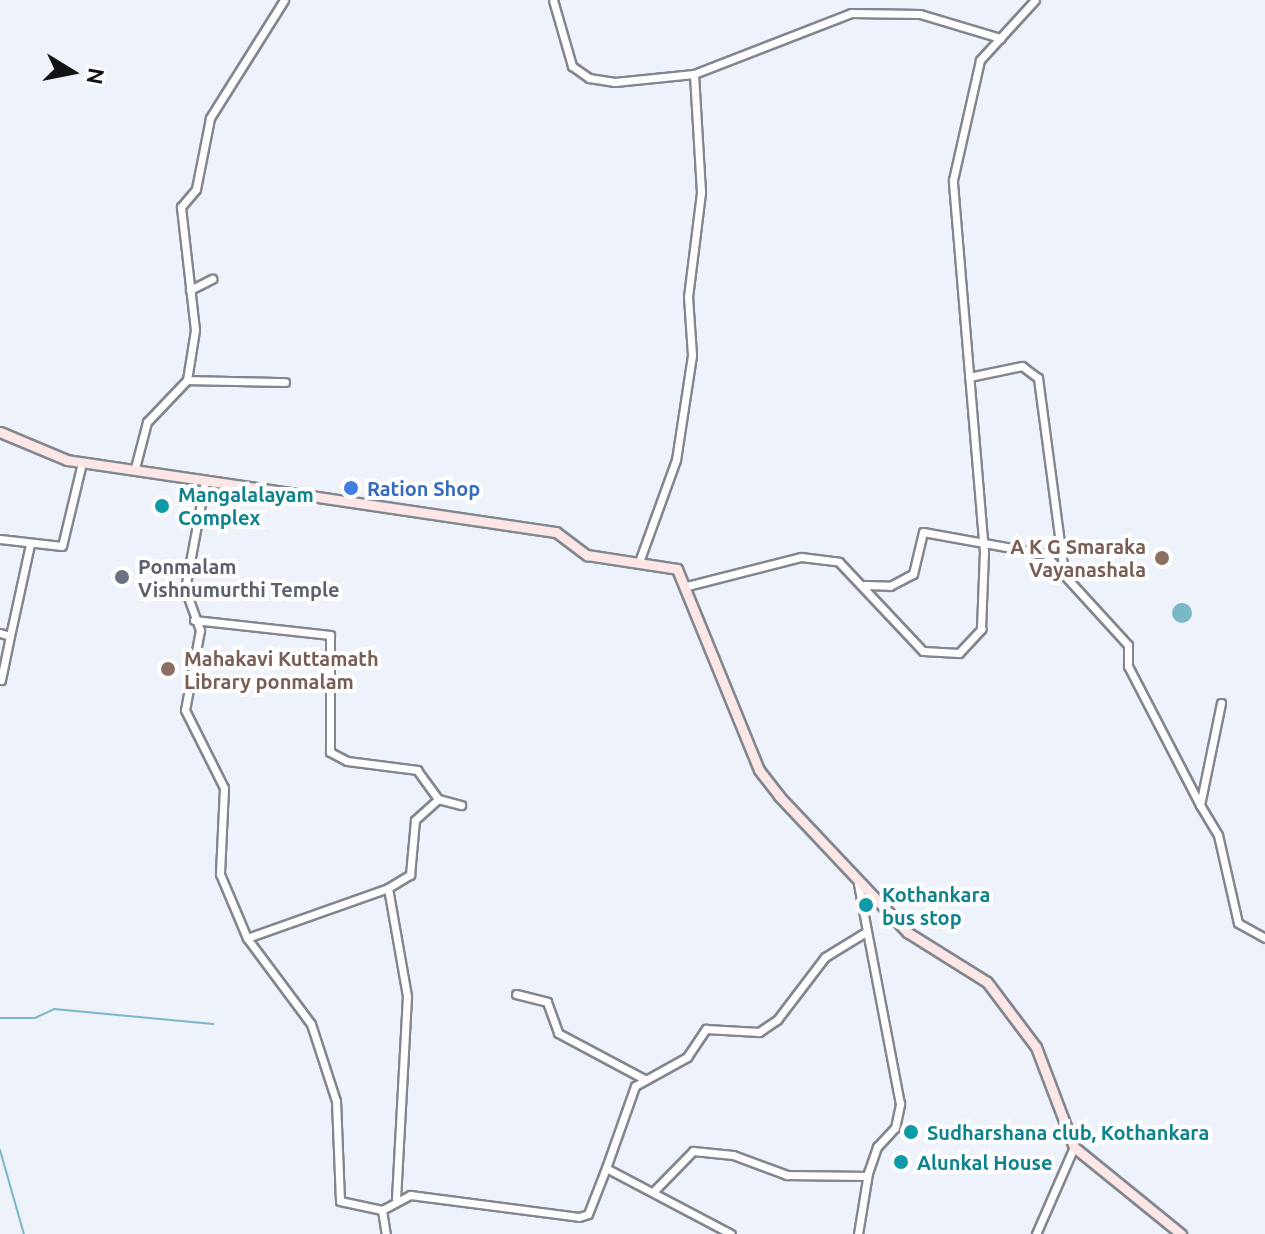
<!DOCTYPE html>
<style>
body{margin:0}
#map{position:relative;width:1265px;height:1234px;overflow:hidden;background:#edf2fb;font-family:Ubuntu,sans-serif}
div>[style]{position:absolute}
.water>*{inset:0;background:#7ab8c6}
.round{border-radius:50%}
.stream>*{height:2px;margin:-1px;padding:0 1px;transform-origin:1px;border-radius:1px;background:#7ab8c6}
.roads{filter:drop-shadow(2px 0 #82878f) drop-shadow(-2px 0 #82878f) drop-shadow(0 2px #82878f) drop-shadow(0 -2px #82878f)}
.street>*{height:7px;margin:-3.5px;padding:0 3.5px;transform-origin:3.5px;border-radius:3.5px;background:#fff}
.secondary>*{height:9px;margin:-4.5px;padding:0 4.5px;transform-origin:4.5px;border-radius:4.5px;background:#fce6e6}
.dots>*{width:22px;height:22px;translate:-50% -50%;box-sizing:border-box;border:4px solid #fff;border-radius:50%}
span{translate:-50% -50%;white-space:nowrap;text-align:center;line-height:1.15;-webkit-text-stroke:8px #fff;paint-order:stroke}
.shop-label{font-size:20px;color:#366cbe;font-weight:700}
.left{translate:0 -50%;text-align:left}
.culture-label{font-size:20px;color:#0d838f;font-weight:700}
.education-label{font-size:20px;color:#785e54;font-weight:700}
.right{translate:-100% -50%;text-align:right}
.worship-label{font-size:20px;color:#5b616d;font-weight:700}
.north{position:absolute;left:32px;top:32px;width:80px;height:80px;-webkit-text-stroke:6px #fff;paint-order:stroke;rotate:100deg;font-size:22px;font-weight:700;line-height:32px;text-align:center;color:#101215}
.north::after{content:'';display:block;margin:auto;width:28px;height:36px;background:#101215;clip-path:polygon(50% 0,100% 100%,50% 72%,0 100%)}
</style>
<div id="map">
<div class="water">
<i class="round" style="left:1172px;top:603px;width:20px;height:20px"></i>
</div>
<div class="stream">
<i style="left:0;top:1018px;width:35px"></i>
<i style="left:35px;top:1018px;width:21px;rotate:-25deg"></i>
<i style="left:54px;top:1009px;width:160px;rotate:5.4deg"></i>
<i style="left:0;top:1150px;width:87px;rotate:74.1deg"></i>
</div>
<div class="roads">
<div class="street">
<i style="left:553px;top:0;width:69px;rotate:73.9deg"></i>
<i style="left:572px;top:66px;width:21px;rotate:35deg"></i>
<i style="left:589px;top:78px;width:26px;rotate:9deg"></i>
<i style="left:615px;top:82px;width:79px;rotate:-5.8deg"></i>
<i style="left:694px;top:74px;width:168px;rotate:-21.2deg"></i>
<i style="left:851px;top:13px;width:69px;rotate:0.8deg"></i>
<i style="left:920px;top:14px;width:84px;rotate:16.7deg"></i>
<i style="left:190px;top:290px;width:25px;rotate:-27deg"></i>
<i style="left:969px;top:377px;width:54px;rotate:-11.7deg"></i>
<i style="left:1022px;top:366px;width:20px;rotate:37deg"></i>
<i style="left:1038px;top:378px;width:197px;rotate:82.4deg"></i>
<i style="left:187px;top:380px;width:98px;rotate:1.2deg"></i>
<i style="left:135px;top:468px;width:48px;rotate:-75.4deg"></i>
<i style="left:147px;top:422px;width:58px;rotate:-46.4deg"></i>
<i style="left:187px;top:380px;width:51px;rotate:-80.9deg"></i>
<i style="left:195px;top:330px;width:124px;rotate:-96.5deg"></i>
<i style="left:181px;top:207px;width:23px;rotate:-50deg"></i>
<i style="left:196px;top:189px;width:72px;rotate:-78.8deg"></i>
<i style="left:210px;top:118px;width:139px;rotate:-57.9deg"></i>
<i style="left:205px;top:482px;width:109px;rotate:100.6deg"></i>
<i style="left:185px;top:589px;width:44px;rotate:69.9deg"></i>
<i style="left:200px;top:630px;width:81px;rotate:100.6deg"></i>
<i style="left:185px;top:710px;width:87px;rotate:63.4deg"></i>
<i style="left:224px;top:788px;width:86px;rotate:92.7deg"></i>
<i style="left:220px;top:874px;width:69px;rotate:67.1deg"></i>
<i style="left:247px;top:938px;width:107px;rotate:53.3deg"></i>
<i style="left:311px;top:1024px;width:81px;rotate:72deg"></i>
<i style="left:336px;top:1101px;width:100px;rotate:87.7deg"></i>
<i style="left:340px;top:1201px;width:43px;rotate:12.1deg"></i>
<i style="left:382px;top:1210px;width:24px;rotate:81deg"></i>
<i style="left:0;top:539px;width:62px;rotate:6.4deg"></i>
<i style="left:62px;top:546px;width:85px;rotate:-76.5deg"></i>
<i style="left:639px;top:562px;width:109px;rotate:-70.1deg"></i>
<i style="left:676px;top:460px;width:106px;rotate:-81.3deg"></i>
<i style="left:692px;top:355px;width:58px;rotate:-93.9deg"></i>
<i style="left:688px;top:297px;width:106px;rotate:-82.9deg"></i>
<i style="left:701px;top:192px;width:118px;rotate:-93.4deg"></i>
<i style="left:865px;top:585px;width:25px;rotate:2deg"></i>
<i style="left:890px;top:586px;width:26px;rotate:-28deg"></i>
<i style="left:913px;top:574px;width:43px;rotate:-76.6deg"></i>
<i style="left:923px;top:532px;width:124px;rotate:10.2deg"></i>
<i style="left:1045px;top:554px;width:123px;rotate:47.6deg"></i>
<i style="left:1128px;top:645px;width:21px;rotate:90deg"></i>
<i style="left:1128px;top:666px;width:157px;rotate:62.6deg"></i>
<i style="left:687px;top:586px;width:118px;rotate:-14.3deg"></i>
<i style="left:801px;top:557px;width:38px;rotate:7deg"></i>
<i style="left:839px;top:562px;width:122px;rotate:46.7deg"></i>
<i style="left:923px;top:651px;width:36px;rotate:3deg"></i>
<i style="left:959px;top:653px;width:33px;rotate:-47deg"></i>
<i style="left:981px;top:629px;width:77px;rotate:-87.8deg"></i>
<i style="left:984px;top:552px;width:373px;rotate:-94.8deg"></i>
<i style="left:953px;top:180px;width:123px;rotate:-77.3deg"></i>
<i style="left:980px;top:60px;width:81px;rotate:-47.5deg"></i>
<i style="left:194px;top:620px;width:137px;rotate:6.3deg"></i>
<i style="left:330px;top:635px;width:117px;rotate:90deg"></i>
<i style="left:330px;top:752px;width:19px;rotate:28deg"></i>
<i style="left:347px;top:761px;width:71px;rotate:7.3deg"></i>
<i style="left:417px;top:770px;width:36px;rotate:54deg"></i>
<i style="left:438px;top:799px;width:24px;rotate:15deg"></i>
<i style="left:0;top:633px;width:10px;rotate:17deg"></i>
<i style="left:10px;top:636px;width:45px;rotate:101.6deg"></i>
<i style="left:10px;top:636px;width:94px;rotate:-77.7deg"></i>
<i style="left:1221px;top:703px;width:104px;rotate:101.6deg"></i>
<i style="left:1200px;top:805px;width:35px;rotate:59deg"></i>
<i style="left:1218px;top:835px;width:90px;rotate:77.2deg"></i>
<i style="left:1238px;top:923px;width:31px;rotate:29deg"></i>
<i style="left:388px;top:888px;width:26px;rotate:-31deg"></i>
<i style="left:410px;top:875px;width:55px;rotate:-84.8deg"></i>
<i style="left:415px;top:820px;width:31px;rotate:-42deg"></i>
<i style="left:247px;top:938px;width:150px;rotate:-19.5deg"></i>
<i style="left:388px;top:888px;width:110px;rotate:80deg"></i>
<i style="left:407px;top:996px;width:203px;rotate:93.1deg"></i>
<i style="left:516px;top:994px;width:32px;rotate:14deg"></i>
<i style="left:547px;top:1002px;width:33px;rotate:70deg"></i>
<i style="left:558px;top:1033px;width:98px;rotate:28.1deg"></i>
<i style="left:606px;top:1168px;width:87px;rotate:-70.5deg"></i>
<i style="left:635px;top:1086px;width:60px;rotate:-29.1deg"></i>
<i style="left:687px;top:1057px;width:34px;rotate:-56deg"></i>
<i style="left:706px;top:1029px;width:53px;rotate:3.2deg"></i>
<i style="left:759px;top:1032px;width:22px;rotate:-34deg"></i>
<i style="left:777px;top:1020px;width:79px;rotate:-52.7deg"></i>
<i style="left:825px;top:957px;width:46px;rotate:-31.6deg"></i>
<i style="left:654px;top:1191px;width:56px;rotate:-45.7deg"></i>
<i style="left:693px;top:1151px;width:40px;rotate:5.7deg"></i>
<i style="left:733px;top:1155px;width:58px;rotate:20.3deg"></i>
<i style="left:787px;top:1175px;width:80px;rotate:0.7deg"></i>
<i style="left:382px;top:1210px;width:32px;rotate:-28deg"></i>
<i style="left:410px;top:1195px;width:170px;rotate:7.4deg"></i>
<i style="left:579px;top:1217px;width:9px;rotate:-18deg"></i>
<i style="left:588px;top:1214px;width:49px;rotate:-68.6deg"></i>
<i style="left:606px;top:1168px;width:141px;rotate:27.8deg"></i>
<i style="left:858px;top:1234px;width:62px;rotate:-80.7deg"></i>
<i style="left:868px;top:1173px;width:28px;rotate:-71deg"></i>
<i style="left:877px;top:1147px;width:26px;rotate:-47deg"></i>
<i style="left:895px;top:1128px;width:25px;rotate:-78deg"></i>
<i style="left:900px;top:1104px;width:224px;rotate:-100.8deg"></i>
<i style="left:1036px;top:1234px;width:95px;rotate:-66.4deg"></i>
</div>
<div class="secondary">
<i style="left:0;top:432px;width:73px;rotate:22.7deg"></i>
<i style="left:67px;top:460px;width:494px;rotate:8.4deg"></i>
<i style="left:556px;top:532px;width:39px;rotate:37deg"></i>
<i style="left:587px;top:555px;width:91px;rotate:8.8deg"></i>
<i style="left:677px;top:569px;width:217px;rotate:67.8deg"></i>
<i style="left:759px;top:770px;width:33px;rotate:52deg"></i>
<i style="left:779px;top:796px;width:187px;rotate:46.7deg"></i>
<i style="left:907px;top:932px;width:94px;rotate:32deg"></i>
<i style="left:987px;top:982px;width:81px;rotate:53deg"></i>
<i style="left:1036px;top:1047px;width:107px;rotate:69.2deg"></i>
<i style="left:1074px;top:1147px;width:138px;rotate:39.1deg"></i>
</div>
</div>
<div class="dots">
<i style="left:351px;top:488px;background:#3f7fe0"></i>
<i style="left:162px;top:506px;background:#0f9aa8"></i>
<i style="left:1162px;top:558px;background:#8d6e63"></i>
<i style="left:122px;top:577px;background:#6b7280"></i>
<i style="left:168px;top:669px;background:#8d6e63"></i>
<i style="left:866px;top:905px;background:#0f9aa8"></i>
<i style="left:911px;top:1132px;background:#0f9aa8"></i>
<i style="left:901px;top:1162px;background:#0f9aa8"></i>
</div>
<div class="shop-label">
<span class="left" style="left:367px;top:488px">Ration Shop</span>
</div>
<div class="culture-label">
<span class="left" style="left:178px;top:506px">Mangalalayam<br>Complex</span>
<span class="left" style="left:882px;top:906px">Kothankara<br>bus stop</span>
<span class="left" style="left:927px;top:1132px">Sudharshana club, Kothankara</span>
<span class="left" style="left:917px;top:1162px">Alunkal House</span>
</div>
<div class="education-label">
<span class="right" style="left:1146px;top:558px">A K G Smaraka<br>Vayanashala</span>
<span class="left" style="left:184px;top:670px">Mahakavi Kuttamath<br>Library ponmalam</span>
</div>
<div class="worship-label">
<span class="left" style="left:138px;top:578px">Ponmalam<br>Vishnumurthi Temple</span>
</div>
<div class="north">N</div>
</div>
